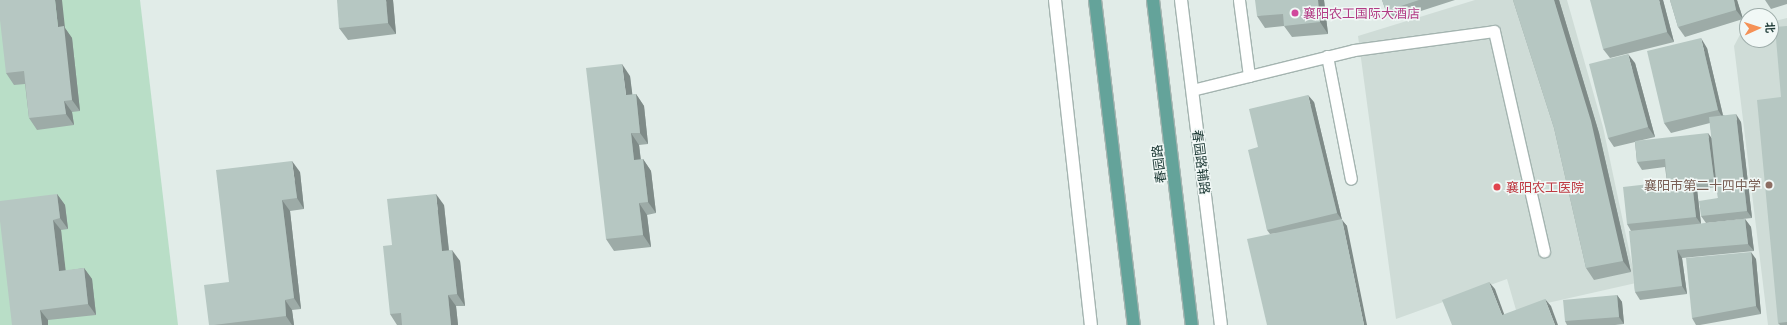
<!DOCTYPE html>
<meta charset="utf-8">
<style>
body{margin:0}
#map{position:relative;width:1787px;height:325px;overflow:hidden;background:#e1ece8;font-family:Cabin,"Noto Sans SC",sans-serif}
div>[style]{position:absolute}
.built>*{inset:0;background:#cfdcd7}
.green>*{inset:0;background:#b9dec7}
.roads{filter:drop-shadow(1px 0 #a4b4b0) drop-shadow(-1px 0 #a4b4b0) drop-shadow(0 1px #a4b4b0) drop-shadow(0 -1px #a4b4b0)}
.lane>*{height:11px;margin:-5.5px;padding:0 5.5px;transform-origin:5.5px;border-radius:5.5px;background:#fff}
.secondary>*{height:12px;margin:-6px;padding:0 6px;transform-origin:6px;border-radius:6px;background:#fff}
.primary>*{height:12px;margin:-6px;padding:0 6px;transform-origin:6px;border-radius:6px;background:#64a39a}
.wall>*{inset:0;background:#9daba7}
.shaded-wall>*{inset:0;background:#7f8b88}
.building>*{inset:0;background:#b6c7c2}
.dots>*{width:11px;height:11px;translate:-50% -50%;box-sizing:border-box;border:2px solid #f1f8f6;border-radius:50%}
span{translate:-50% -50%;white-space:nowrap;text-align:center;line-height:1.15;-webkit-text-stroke:3px #f1f8f6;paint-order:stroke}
.hotel-label{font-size:13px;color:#b23c85}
.left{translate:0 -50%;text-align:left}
.street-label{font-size:13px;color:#213d39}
.education-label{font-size:13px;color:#785e54}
.right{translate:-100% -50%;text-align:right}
.health-label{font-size:13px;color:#be3a42}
.north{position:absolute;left:1739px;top:8px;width:40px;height:40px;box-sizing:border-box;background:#f1f8f6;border:1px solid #9eadaa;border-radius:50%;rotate:87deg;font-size:11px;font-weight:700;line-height:16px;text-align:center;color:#213d39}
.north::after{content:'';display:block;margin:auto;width:14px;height:18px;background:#f59156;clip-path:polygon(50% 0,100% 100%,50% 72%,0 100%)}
</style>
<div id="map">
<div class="built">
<i style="clip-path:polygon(1475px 0,1567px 0,1603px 127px,1636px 283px,1516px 310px,1507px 279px,1396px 319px,1358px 36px)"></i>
<i style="clip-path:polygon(1787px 18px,1787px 325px,1768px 325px,1734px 46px,1743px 29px,1747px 28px,1747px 40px,1771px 40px,1771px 22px)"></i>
</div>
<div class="green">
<i style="clip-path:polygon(0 0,140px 0,178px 325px,0 325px)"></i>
</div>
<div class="roads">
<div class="lane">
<i style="left:1327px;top:56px;width:125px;rotate:79deg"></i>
<i style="left:1249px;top:76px;width:108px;rotate:-13.9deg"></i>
<i style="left:1354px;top:50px;width:141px;rotate:-7.7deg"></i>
<i style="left:1494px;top:31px;width:226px;rotate:77.2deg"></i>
<i style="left:1192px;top:90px;width:59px;rotate:-13.8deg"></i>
<i style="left:1249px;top:76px;width:77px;rotate:-97.5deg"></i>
</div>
<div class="secondary">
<i style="left:1055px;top:0;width:327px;rotate:83.7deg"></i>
<i style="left:1181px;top:0;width:327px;rotate:83deg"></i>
</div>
<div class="primary">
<i style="left:1095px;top:0;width:327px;rotate:83.2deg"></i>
<i style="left:1153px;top:0;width:327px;rotate:83.2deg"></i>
</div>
</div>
<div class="wall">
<i style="clip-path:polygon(393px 0,396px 34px,348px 40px,339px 28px)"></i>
<i style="clip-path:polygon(1324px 0,1328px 34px,1292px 37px,1284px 26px,1265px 28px,1257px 16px)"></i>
<i style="clip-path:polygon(1382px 0,1455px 0,1393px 20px,1386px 11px)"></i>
<i style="clip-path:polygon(1513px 0,1559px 0,1599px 133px,1631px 272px,1594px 280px,1586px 268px,1554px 128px)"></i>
<i style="clip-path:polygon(1663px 0,1674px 42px,1610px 58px,1603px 49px)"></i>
<i style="clip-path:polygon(1670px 0,1737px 0,1743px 19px,1685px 37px,1678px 27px)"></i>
<i style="clip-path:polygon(1765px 0,1787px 0,1787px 4px,1771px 9px)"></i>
<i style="clip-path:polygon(1787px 26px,1787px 325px,1780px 325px,1778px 323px,1781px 97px)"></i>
<i style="clip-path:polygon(65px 28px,72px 38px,80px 111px,72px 112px,74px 125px,37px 130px,29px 118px,25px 84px,14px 85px,6px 73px)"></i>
<i style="clip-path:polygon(1707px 48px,1723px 115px,1741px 122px,1752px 218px,1706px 223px,1701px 216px,1718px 198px,1717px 187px,1697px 189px,1701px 224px,1745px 219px,1751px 227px,1754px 251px,1682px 258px,1687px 294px,1640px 300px,1635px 292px,1631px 231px,1627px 224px,1667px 182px,1665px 167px,1642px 170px,1637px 162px,1635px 142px,1614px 147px,1608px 138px,1635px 63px,1655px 137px,1638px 141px,1712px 138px,1710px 123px,1671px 133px,1664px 123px)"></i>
<i style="clip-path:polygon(630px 76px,632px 95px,636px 94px,644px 106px,648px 144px,639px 145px,641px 160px,643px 159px,651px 171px,656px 213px,647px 215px,651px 247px,614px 251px,606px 239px)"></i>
<i style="clip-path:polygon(1314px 102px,1342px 220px,1347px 226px,1270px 234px,1267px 230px,1258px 147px)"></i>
<i style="clip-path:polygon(300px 172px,304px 209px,290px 211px,301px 309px,292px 310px,294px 325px,209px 325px,229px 282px)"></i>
<i style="clip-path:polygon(57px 194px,65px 205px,68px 229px,61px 230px,65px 271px,84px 268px,92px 279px,96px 315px,48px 320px,48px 325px,12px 325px)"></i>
<i style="clip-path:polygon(444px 205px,449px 250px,460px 261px,465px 306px,456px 306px,458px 325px,397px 325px,390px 314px,392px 245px)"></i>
<i style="clip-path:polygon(1756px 259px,1761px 314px,1700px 325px,1696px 325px,1692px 318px)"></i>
<i style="clip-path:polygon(1617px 295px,1622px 302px,1624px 324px,1615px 325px,1567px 325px,1565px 321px)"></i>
</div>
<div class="shaded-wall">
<i style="clip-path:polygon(55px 0,62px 0,65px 28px,72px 38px,80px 111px,72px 100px,58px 27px)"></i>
<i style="clip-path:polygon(386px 0,393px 0,396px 34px,388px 23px)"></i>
<i style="clip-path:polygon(1318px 0,1324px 0,1328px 34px,1320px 22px)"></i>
<i style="clip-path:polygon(1554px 0,1559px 0,1599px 133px,1631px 272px,1623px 261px)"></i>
<i style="clip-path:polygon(1659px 0,1663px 0,1674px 42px,1667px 32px)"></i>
<i style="clip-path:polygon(1734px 0,1737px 0,1743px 19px,1736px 10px)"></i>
<i style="clip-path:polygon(1701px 38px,1707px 48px,1724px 120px,1718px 110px)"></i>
<i style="clip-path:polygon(1628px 54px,1635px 63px,1655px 137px,1648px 127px)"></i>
<i style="clip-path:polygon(622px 64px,630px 76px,634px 107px,626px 95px)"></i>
<i style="clip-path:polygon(636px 94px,644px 106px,648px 144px,640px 133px)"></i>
<i style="clip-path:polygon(1308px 95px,1314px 102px,1342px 220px,1347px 226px,1367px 325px,1364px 325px,1342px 220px,1337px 213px)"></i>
<i style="clip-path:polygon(64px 101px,72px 112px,74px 125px,66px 114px)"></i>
<i style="clip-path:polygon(1736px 114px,1741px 122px,1752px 218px,1747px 211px)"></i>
<i style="clip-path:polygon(631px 133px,639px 145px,642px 172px,634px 160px)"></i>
<i style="clip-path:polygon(1708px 133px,1713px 140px,1719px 187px,1714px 179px)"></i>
<i style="clip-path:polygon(643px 159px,651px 171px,656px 213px,648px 202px)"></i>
<i style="clip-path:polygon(292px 161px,300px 172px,304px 209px,297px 198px)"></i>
<i style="clip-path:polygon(1692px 182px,1697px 189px,1701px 224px,1696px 217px)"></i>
<i style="clip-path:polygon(57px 194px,65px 205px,68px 229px,60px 218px)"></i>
<i style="clip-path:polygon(436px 194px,444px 205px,450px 262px,442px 251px)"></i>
<i style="clip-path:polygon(282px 200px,290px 211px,301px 309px,294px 298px)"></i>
<i style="clip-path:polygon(639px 203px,647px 215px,651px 247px,643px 235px)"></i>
<i style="clip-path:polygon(1745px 219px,1751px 227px,1754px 251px,1748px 244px)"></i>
<i style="clip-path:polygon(53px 220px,61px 230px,67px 282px,59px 271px)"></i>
<i style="clip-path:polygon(452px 250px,460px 261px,465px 306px,457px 294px)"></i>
<i style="clip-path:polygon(1677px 250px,1682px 258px,1687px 294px,1682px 286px)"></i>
<i style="clip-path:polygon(1751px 252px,1756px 259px,1761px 314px,1756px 306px)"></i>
<i style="clip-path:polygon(84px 268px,92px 279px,96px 315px,88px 304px)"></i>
<i style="clip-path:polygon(1489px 282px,1495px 289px,1507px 322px,1502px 315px)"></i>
<i style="clip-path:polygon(448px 295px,456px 306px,458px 325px,451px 325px)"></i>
<i style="clip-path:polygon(1617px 295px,1622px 302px,1624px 324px,1619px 317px)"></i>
<i style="clip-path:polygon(1545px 299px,1551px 306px,1558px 325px,1555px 325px)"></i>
<i style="clip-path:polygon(285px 300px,292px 310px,294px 325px,292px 325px,286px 316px)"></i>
<i style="clip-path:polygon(40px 310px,48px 320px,48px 325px,42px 325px)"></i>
</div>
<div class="building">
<i style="clip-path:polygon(0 0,55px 0,58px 27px,64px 26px,72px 100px,64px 101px,66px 114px,29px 118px,24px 71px,6px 73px,0 20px)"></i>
<i style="clip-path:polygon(337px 0,386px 0,388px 23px,339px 28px)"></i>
<i style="clip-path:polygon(1255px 0,1318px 0,1320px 22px,1284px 26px,1283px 14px,1257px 16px)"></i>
<i style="clip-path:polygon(1382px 0,1419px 0,1386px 11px)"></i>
<i style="clip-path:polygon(1513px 0,1554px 0,1591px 121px,1623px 261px,1586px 268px,1554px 128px)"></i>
<i style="clip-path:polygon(1590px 0,1659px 0,1667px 32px,1603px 49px)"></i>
<i style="clip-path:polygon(1670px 0,1734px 0,1736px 10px,1678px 27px)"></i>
<i style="clip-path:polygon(1787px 26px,1787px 322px,1778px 323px,1757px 100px,1781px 97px,1775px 27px)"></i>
<i style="clip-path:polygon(1701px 38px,1718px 110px,1664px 123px,1647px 51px)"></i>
<i style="clip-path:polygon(1628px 54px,1648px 127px,1608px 138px,1589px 64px)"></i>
<i style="clip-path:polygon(622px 64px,626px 95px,636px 94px,640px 133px,631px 133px,634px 160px,643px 159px,648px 202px,639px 203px,643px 235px,606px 239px,586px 68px)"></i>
<i style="clip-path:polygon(1308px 95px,1337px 213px,1267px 230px,1248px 150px,1258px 147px,1249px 109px)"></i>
<i style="clip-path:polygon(1736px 114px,1747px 211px,1701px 216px,1699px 201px,1718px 198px,1709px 117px)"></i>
<i style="clip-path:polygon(1708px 133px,1714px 179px,1692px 182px,1696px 217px,1627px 224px,1623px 187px,1667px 182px,1665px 159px,1637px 162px,1635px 141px)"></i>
<i style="clip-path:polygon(292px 161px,297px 198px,282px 200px,294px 298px,285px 300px,286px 316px,214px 325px,209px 325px,204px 285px,229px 282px,216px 170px)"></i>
<i style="clip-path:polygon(57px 194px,60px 218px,53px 220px,59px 271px,84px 268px,88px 304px,40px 310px,42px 325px,12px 325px,0 221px,0 201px)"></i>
<i style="clip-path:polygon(436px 194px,442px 251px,452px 250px,457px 294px,448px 295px,451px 325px,402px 325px,401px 313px,390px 314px,383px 246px,392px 245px,387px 199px)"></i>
<i style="clip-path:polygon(1342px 219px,1364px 325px,1267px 325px,1247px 239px)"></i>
<i style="clip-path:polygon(1745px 219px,1748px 244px,1677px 250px,1682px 286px,1635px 292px,1629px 231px)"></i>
<i style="clip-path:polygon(1751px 252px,1756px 306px,1692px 318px,1686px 258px)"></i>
<i style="clip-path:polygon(1489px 282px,1502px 315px,1545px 299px,1555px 325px,1452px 325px,1442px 300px)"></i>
<i style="clip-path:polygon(1617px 295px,1619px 317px,1565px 321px,1563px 300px)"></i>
</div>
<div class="dots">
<i style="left:1295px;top:13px;background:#d1479c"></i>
<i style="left:1769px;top:185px;background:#8d6e63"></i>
<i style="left:1497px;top:187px;background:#e0444e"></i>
</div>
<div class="hotel-label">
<span class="left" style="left:1303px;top:13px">襄阳农工国际大酒店</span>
</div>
<div class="street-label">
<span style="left:1201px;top:162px;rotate:83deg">春园路辅路</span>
<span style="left:1159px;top:164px;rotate:-97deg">春园路</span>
</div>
<div class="education-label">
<span class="right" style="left:1761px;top:185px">襄阳市第二十四中学</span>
</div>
<div class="health-label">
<span class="left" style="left:1506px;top:187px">襄阳农工医院</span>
</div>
<div class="north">北</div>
</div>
